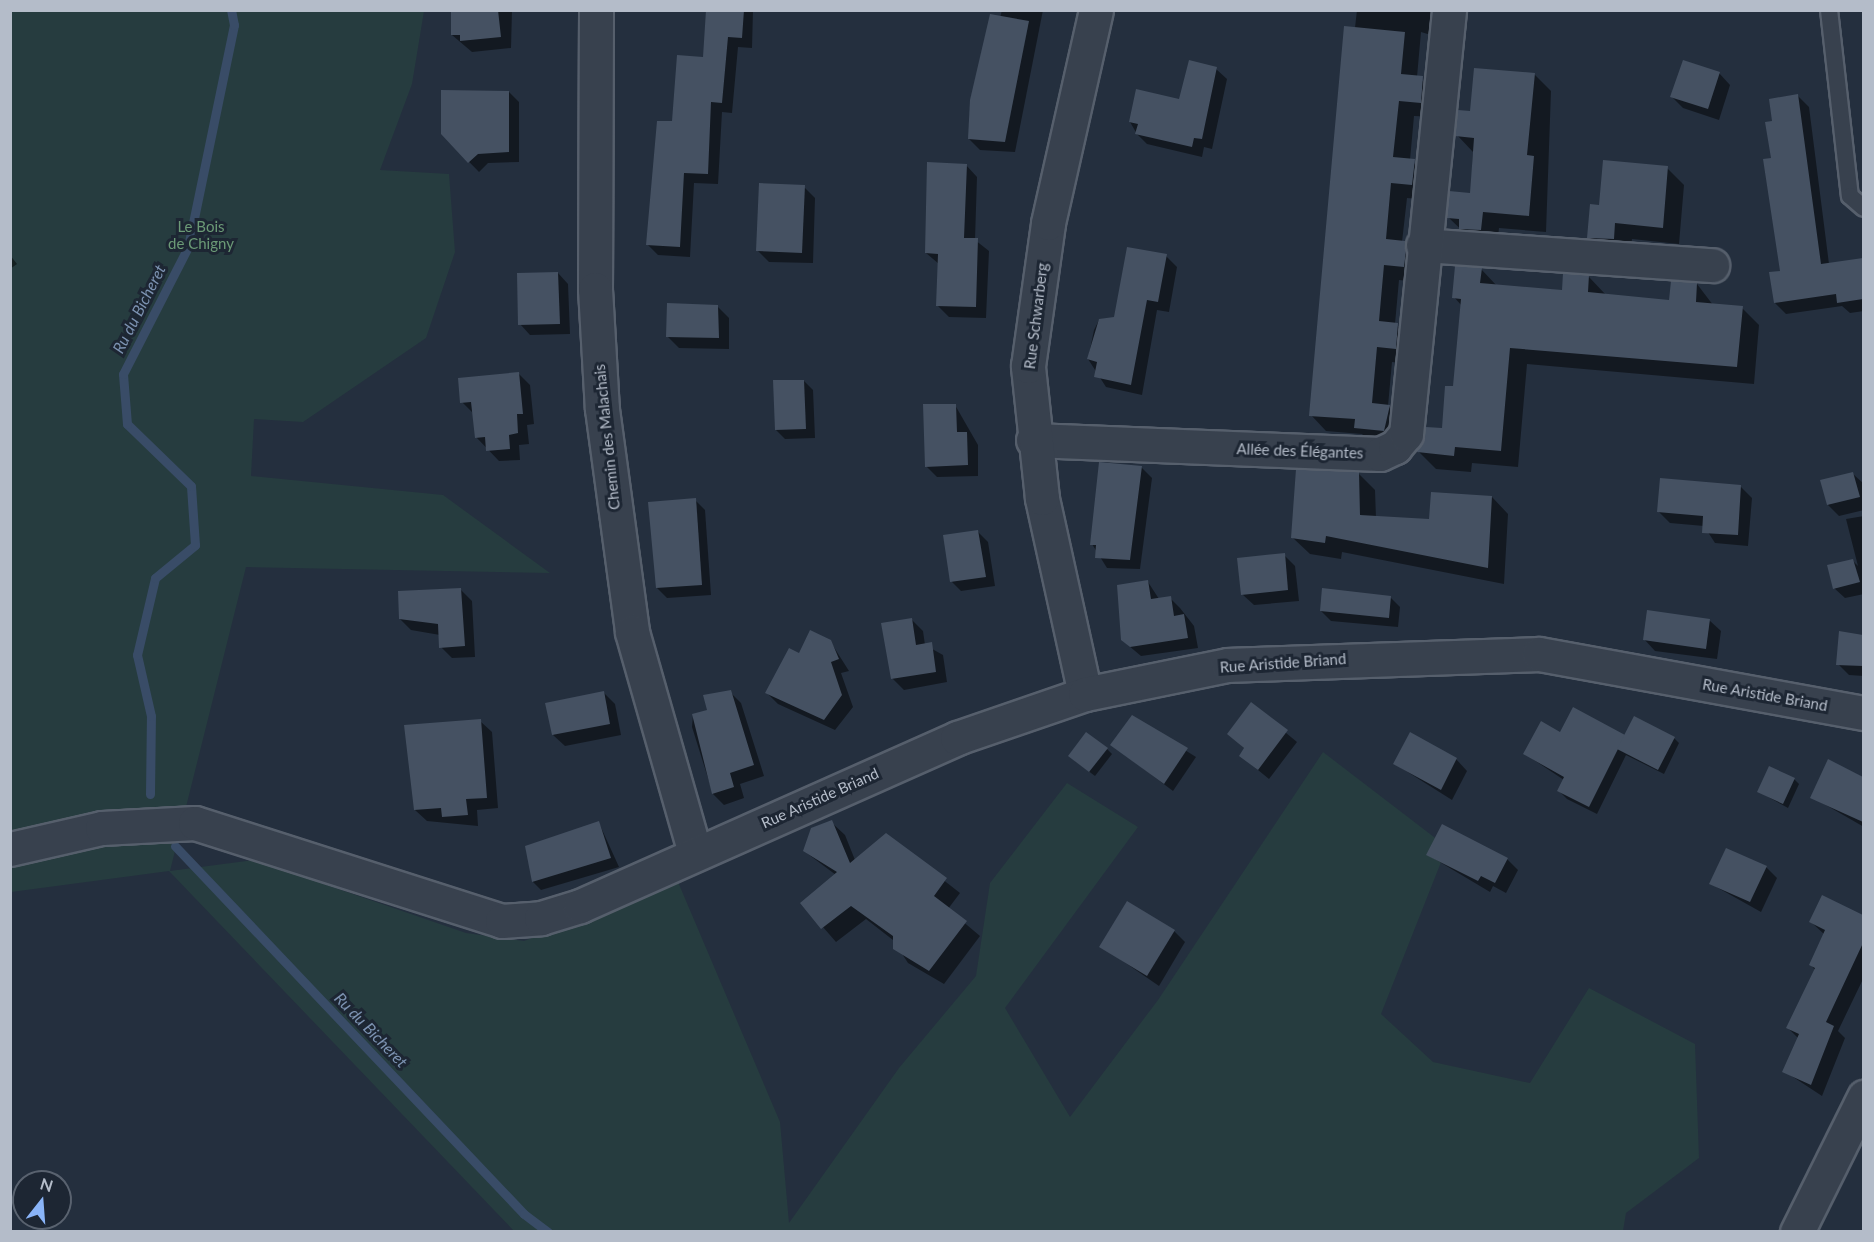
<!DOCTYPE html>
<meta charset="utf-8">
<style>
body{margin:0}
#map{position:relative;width:1874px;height:1242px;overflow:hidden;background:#242f3e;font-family:Lato,sans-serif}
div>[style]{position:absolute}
.green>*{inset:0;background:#263c3f}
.shadow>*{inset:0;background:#0007}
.stream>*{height:9px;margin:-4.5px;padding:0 4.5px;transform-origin:4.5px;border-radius:4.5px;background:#394c67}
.building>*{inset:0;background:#455162}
.roads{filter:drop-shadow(2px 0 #565f6c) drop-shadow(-2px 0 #565f6c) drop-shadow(0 2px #565f6c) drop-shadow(0 -2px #565f6c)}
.lane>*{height:16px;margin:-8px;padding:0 8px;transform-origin:8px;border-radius:8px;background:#38414e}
.street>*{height:33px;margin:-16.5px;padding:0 16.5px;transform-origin:16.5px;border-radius:16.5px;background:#38414e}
span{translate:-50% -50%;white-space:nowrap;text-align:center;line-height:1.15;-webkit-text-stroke:6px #1d2633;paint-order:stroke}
.park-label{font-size:15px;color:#6b9a76}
.street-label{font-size:15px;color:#b4bcc9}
.water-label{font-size:16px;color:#7c92b1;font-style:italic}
.frame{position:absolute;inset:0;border:12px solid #b4bcc9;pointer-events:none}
.north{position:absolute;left:12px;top:1170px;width:60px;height:60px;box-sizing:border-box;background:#1d2633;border:2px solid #59626f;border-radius:50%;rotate:17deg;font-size:16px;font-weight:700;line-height:24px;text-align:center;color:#b4bcc9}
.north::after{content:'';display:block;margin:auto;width:21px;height:27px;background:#8ab4f8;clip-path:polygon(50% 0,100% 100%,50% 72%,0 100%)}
</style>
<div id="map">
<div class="green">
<i style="clip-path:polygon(10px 11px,424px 11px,412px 84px,380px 170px,449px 174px,455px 252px,426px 338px,303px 422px,254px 419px,251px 476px,443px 495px,550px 573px,246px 567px,170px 871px,254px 860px,466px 933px,524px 941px,678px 882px,780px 1122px,789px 1223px,899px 1068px,976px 976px,990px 883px,1067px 783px,1138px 827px,1005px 1008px,1070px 1117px,1158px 1000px,1323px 752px,1447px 847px,1381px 1014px,1433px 1062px,1530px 1083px,1589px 988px,1695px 1044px,1699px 1158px,1626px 1213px,1623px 1231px,514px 1231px,169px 871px,11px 892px)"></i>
</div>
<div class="shadow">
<i style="clip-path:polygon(453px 10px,512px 10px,511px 48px,472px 52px,452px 35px)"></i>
<i style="clip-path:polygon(708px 10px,753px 10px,752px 48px,738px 47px,732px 113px,722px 112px,718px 184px,694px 183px,690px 257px,658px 255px,647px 244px,674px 123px,704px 59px)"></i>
<i style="clip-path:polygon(1002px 10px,1043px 10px,1015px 152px,980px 150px,969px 139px)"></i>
<i style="clip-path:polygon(1357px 10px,1445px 10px,1444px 39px,1421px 32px,1417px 77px,1438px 93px,1436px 117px,1414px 116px,1410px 160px,1430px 176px,1428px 200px,1407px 198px,1402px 242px,1420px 258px,1419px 282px,1399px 280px,1395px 324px,1413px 340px,1411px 364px,1392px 362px,1388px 406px,1405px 422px,1372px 444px,1362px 434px,1326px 431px,1311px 415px)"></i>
<i style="clip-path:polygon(1216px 69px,1227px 79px,1212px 149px,1204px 147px,1202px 157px,1147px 144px,1137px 134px,1130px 122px,1180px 101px)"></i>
<i style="clip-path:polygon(1719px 73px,1730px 85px,1719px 120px,1683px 108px,1672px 97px)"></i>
<i style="clip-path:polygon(1534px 74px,1551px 91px,1546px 232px,1499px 228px,1497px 246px,1477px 245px,1448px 217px,1471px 195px,1473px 152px,1457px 135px,1471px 112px)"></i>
<i style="clip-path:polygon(509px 92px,519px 102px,519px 162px,488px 163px,479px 172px,442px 134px)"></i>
<i style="clip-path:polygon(1798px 96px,1809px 107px,1829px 264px,1864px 259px,1864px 311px,1850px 313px,1842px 306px,1786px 314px,1775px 303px,1782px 272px,1774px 122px)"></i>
<i style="clip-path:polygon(966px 165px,977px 177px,975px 240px,989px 251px,986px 318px,949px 317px,938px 306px,939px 264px,926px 253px)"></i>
<i style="clip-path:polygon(1667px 168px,1684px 185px,1679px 244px,1632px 239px,1630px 256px,1606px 254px,1589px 237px,1601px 207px)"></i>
<i style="clip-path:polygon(804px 187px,815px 198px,813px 263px,769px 262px,758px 251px)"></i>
<i style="clip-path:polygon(10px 255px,17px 264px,10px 269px)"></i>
<i style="clip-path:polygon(1166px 256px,1177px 267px,1169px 312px,1157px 310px,1142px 395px,1106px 387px,1088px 359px,1094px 330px,1099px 320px,1115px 319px)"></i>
<i style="clip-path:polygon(1481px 269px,1497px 286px,1563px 292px,1589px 277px,1606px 295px,1671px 302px,1697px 284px,1713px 305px,1742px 308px,1759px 325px,1754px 384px,1527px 364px,1518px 467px,1472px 463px,1471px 472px,1436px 469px,1419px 452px,1443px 430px,1455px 388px,1462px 306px,1454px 297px)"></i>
<i style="clip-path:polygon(558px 273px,568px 284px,570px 334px,530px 335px,520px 324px)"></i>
<i style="clip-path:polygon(718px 307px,729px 318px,729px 349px,679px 348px,668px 337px)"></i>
<i style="clip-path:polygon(519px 374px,530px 385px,534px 424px,527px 425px,529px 444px,519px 445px,520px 460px,499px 461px,476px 437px,473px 413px,462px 402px)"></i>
<i style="clip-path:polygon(804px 381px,813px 390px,815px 438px,785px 439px,776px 430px)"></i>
<i style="clip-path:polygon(955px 405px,978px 445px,978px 476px,937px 477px,926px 466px)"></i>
<i style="clip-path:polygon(1141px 467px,1152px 478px,1140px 569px,1107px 568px,1092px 544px)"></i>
<i style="clip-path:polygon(1358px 473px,1375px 490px,1376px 518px,1431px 521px,1492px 497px,1508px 514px,1504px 584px,1342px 552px,1341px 559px,1310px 554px,1293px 538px)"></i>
<i style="clip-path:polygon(1853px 474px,1864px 484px,1864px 510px,1839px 516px,1828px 505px)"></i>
<i style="clip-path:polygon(1741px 487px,1752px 498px,1748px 546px,1715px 543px,1704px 526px,1670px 523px,1659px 512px)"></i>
<i style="clip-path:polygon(695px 500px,705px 510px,711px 595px,667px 598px,657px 588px)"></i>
<i style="clip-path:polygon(1864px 516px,1864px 594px,1845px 598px,1834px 588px,1853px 561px,1858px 566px,1846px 519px)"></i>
<i style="clip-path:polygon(978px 532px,988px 542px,995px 586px,961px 591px,952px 582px)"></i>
<i style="clip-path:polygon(1284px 555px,1295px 566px,1299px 601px,1254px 605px,1242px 594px)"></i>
<i style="clip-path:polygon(1148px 582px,1159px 599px,1170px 598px,1180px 608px,1194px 626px,1198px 648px,1141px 656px,1122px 640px)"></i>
<i style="clip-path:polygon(461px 590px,472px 601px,475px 657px,452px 658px,441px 647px,440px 635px,411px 630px,400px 619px)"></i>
<i style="clip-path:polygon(1390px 597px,1400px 607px,1398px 627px,1331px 621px,1321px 611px)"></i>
<i style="clip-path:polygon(912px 620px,923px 631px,925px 645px,943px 655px,947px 682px,904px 690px,892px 678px)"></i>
<i style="clip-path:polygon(1709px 620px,1721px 631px,1717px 659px,1655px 651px,1644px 639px)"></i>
<i style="clip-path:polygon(1840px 633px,1864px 637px,1864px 676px,1849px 675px,1838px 664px)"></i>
<i style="clip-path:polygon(830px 641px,849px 671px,841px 673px,853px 707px,835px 730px,778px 704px,767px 693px,799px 655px)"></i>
<i style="clip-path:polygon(730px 692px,741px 703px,764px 776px,740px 784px,744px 798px,724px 805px,713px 794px,692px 727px,693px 715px,709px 711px)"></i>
<i style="clip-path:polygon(604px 693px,615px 704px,621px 735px,565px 746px,553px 735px)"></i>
<i style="clip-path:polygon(1251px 704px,1297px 742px,1269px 779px,1241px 756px,1245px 749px,1229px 734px)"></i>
<i style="clip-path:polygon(1132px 717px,1196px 757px,1173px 791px,1112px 745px)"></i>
<i style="clip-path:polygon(480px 721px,492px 732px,498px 808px,477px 810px,478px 826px,427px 821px,415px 810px)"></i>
<i style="clip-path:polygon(1561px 734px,1674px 738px,1679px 743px,1664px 774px,1626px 755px,1597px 814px,1567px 799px,1559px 791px,1564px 780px,1525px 754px)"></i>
<i style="clip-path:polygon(1107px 749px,1112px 754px,1095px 776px,1075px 761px)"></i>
<i style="clip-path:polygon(1456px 759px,1467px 771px,1452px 800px,1395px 764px)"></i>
<i style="clip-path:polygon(1829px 761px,1864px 778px,1864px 827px,1812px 797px)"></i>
<i style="clip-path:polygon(1794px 779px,1799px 784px,1788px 808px,1759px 792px)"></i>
<i style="clip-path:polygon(831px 822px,845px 835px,855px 860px,886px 835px,960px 893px,948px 909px,980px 936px,944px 984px,908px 963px,893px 940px,866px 919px,836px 942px,802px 903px,836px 875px,804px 851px)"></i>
<i style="clip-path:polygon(599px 823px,619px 867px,541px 890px,533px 882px,527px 847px)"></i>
<i style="clip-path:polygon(1428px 855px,1507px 859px,1518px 870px,1506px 893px,1493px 886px,1490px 892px)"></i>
<i style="clip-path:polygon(1766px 867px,1777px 878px,1761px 912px,1711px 884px)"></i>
<i style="clip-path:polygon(1823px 897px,1864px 916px,1864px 977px,1838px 1031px,1845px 1038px,1822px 1096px,1784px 1071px,1799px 1039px,1788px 1028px,1815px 970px,1811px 965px,1825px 935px,1811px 922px)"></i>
<i style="clip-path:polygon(1174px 931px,1185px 942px,1159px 986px,1101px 946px)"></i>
</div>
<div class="stream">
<i style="left:150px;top:794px;width:78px;rotate:-89.3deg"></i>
<i style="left:151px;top:716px;width:63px;rotate:-102.9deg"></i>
<i style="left:137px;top:655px;width:79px;rotate:-76.8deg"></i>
<i style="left:155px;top:578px;width:52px;rotate:-39.5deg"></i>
<i style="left:195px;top:545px;width:59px;rotate:-93.9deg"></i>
<i style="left:191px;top:486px;width:89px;rotate:-135.9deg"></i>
<i style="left:127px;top:424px;width:50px;rotate:-94.6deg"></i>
<i style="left:123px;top:374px;width:143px;rotate:-62.9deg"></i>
<i style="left:188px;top:247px;width:227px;rotate:-78.3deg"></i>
<i style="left:234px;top:25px;width:15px;rotate:-101deg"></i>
<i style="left:175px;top:846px;width:507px;rotate:46.52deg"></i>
<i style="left:524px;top:1214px;width:30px;rotate:37deg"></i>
</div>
<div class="building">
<i style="clip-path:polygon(451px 10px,498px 10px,501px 37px,460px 41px,460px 35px,451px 35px)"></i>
<i style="clip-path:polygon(706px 10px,744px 10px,742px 38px,728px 37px,722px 103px,711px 102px,708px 174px,684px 173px,680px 247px,646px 245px,657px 121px,672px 121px,677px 55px,703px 57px)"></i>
<i style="clip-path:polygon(990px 14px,1029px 21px,1005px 142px,968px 139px,970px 100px)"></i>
<i style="clip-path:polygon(1344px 26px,1405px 32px,1401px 74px,1423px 76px,1421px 103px,1399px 101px,1393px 157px,1415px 159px,1412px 185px,1391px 183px,1386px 239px,1405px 241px,1406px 251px,1404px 267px,1384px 265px,1379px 321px,1398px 323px,1396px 349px,1377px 347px,1372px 403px,1390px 405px,1384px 431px,1354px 428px,1355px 419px,1309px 416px)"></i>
<i style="clip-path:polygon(1189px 60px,1217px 67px,1202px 139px,1194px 138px,1192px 147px,1135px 134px,1138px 124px,1129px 122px,1136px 89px,1179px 99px)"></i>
<i style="clip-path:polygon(1683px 60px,1720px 72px,1708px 109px,1670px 97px)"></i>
<i style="clip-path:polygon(1474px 68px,1535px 73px,1527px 155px,1534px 156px,1529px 216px,1483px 212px,1481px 230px,1459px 229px,1459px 219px,1447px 218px,1449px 191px,1470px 193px,1474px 138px,1455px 136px,1458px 110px,1470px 111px)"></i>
<i style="clip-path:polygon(441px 90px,509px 91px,509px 152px,478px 154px,468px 163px,441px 134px)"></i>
<i style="clip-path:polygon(1798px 94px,1821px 264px,1863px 258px,1863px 299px,1837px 303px,1836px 294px,1774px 303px,1769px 272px,1780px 271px,1763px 159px,1771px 158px,1765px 122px,1772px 121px,1769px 99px)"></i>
<i style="clip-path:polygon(1603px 160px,1668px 166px,1663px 228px,1615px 223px,1614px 239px,1587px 238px,1590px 204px,1599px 205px)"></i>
<i style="clip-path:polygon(927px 162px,967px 164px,964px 238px,978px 238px,976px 307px,936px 306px,938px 254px,925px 253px)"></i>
<i style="clip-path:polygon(759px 183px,805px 185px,802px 253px,756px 251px)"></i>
<i style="clip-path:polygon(1127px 247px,1167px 254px,1158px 302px,1147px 300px,1131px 385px,1094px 377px,1097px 362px,1087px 359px,1099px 319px,1114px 317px)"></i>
<i style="clip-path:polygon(1455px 266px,1482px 268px,1480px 283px,1562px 290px,1563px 273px,1589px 275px,1588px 292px,1669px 300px,1671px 281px,1697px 283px,1696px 302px,1743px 306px,1737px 367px,1510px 348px,1501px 451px,1455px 447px,1454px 456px,1417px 452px,1426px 427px,1442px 428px,1445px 386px,1453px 386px,1461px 299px,1452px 298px)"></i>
<i style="clip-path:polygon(558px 272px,560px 324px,518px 325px,517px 273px)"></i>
<i style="clip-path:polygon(667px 303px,718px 305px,719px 338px,666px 337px)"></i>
<i style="clip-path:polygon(519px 372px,523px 414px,517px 414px,518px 433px,509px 435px,510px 449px,486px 451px,485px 437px,475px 438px,471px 402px,460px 403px,458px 378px)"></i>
<i style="clip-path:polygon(773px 380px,804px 380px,806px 429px,775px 430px)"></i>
<i style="clip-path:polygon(923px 404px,956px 404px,957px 432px,967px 432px,968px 465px,925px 467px)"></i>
<i style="clip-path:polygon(1099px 462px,1142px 466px,1130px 560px,1095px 558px,1096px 545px,1090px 545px)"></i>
<i style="clip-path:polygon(1296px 469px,1359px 472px,1360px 515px,1429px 519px,1431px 492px,1492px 496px,1488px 568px,1326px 536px,1325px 543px,1291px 538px)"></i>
<i style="clip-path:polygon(1853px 472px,1860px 497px,1827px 505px,1820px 480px)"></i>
<i style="clip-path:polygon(1660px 478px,1741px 485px,1738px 535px,1702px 533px,1703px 516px,1657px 512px)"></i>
<i style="clip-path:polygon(696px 498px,702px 585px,656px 588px,648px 502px)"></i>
<i style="clip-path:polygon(978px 530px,986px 577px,950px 582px,943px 535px)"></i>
<i style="clip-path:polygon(1285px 553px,1288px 590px,1241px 595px,1237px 558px)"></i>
<i style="clip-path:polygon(1853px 559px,1860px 582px,1833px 589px,1827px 565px)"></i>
<i style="clip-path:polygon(1148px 580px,1151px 599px,1171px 596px,1174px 616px,1184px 614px,1188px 638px,1130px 647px,1121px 640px,1117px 585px)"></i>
<i style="clip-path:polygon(461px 588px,465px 646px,439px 648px,438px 624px,399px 619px,398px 591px)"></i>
<i style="clip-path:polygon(1322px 588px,1391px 596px,1389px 618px,1320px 611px)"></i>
<i style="clip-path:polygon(1647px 610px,1710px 619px,1706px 649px,1643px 640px)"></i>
<i style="clip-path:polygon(912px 618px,916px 645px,932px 642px,936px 672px,891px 679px,881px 623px)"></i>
<i style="clip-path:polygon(810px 630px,831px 640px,839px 659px,831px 662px,842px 695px,824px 720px,765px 693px,789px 648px,799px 653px)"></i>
<i style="clip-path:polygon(1839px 631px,1863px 635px,1863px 666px,1836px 665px)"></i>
<i style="clip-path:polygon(731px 690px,754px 765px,730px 773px,734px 787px,712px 794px,692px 714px,707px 710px,703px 695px)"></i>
<i style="clip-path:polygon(604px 691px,610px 724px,552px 735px,545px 703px)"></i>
<i style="clip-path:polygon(1251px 702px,1288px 730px,1258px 770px,1239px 756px,1244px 748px,1227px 734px)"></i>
<i style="clip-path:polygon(1573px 707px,1625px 735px,1589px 807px,1557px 791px,1564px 777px,1523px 754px,1541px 721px,1560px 732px)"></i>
<i style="clip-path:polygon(1132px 715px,1188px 748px,1164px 784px,1110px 745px)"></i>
<i style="clip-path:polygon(1634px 716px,1675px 737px,1658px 770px,1617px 749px)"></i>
<i style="clip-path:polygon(481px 719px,487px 798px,466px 799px,468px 815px,442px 817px,441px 808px,414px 810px,404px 725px)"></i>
<i style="clip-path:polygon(1086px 732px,1108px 748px,1089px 772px,1068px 756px)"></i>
<i style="clip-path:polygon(1410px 732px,1457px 758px,1441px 790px,1393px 764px)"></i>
<i style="clip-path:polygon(1828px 759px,1863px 777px,1863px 822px,1810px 798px)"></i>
<i style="clip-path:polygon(1769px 766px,1795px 778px,1783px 804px,1757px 792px)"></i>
<i style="clip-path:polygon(832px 820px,850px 863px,886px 833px,947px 878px,934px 896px,967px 921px,929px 971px,893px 949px,893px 936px,851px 906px,821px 929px,800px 903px,837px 872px,803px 851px,811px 828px)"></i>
<i style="clip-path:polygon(599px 821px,611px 858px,532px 882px,525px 846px)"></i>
<i style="clip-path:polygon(1442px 824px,1508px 858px,1495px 883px,1481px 876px,1478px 881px,1426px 855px)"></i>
<i style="clip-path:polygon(1726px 848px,1767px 866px,1750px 902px,1709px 884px)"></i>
<i style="clip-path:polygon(1822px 895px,1863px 915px,1863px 943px,1826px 1022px,1834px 1026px,1811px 1085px,1782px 1072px,1799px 1034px,1786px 1028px,1815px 968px,1809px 965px,1825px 930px,1809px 922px)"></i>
<i style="clip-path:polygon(1127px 901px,1175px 930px,1147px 976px,1099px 947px)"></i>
</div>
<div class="roads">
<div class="lane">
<i style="left:1829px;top:10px;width:187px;rotate:83.6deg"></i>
<i style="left:1850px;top:196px;width:18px;rotate:41deg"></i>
</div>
<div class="street">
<i style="left:596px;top:10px;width:279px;rotate:90.2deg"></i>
<i style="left:595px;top:289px;width:120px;rotate:86.7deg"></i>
<i style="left:602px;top:409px;width:225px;rotate:82.3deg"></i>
<i style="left:632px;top:632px;width:230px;rotate:74.1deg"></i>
<i style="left:1423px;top:245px;width:290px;rotate:4deg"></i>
<i style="left:1033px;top:440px;width:347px;rotate:2.3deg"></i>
<i style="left:1380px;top:454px;width:17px;rotate:-25deg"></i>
<i style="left:1395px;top:447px;width:17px;rotate:-50deg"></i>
<i style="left:1406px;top:434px;width:426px;rotate:-84.2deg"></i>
<i style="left:1085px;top:694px;width:201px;rotate:-102.4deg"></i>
<i style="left:1042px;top:498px;width:133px;rotate:-96.1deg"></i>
<i style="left:1028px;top:366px;width:144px;rotate:-82deg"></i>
<i style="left:1048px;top:223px;width:218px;rotate:-77.3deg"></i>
<i style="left:10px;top:849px;width:94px;rotate:-12.9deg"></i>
<i style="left:102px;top:828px;width:93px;rotate:-3.1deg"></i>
<i style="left:195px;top:823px;width:322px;rotate:17.7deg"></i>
<i style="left:502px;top:921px;width:39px;rotate:-4deg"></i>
<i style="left:541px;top:918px;width:41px;rotate:-17.1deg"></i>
<i style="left:580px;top:906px;width:413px;rotate:-24deg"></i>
<i style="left:957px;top:738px;width:135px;rotate:-19deg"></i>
<i style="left:1085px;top:694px;width:146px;rotate:-11.5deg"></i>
<i style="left:1228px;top:665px;width:311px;rotate:-2deg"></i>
<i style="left:1539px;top:654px;width:330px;rotate:10.3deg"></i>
<i style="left:1797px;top:1232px;width:151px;rotate:-63.6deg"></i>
</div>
</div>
<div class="park-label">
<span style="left:201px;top:235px">Le Bois<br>de Chigny</span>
</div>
<div class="street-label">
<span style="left:1036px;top:316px;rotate:-83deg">Rue Schwarberg</span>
<span style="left:607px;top:437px;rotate:-96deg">Chemin des Malachais</span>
<span style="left:1300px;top:451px;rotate:2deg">Allée des Élégantes</span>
<span style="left:1283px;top:663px;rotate:-4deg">Rue Aristide Briand</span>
<span style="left:1765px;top:695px;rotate:10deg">Rue Aristide Briand</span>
<span style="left:820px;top:798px;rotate:-24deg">Rue Aristide Briand</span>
</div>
<div class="water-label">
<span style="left:139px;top:309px;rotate:-63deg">Ru du Bicheret</span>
<span style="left:371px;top:1030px;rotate:46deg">Ru du Bicheret</span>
</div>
<div class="frame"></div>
<div class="north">N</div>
</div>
